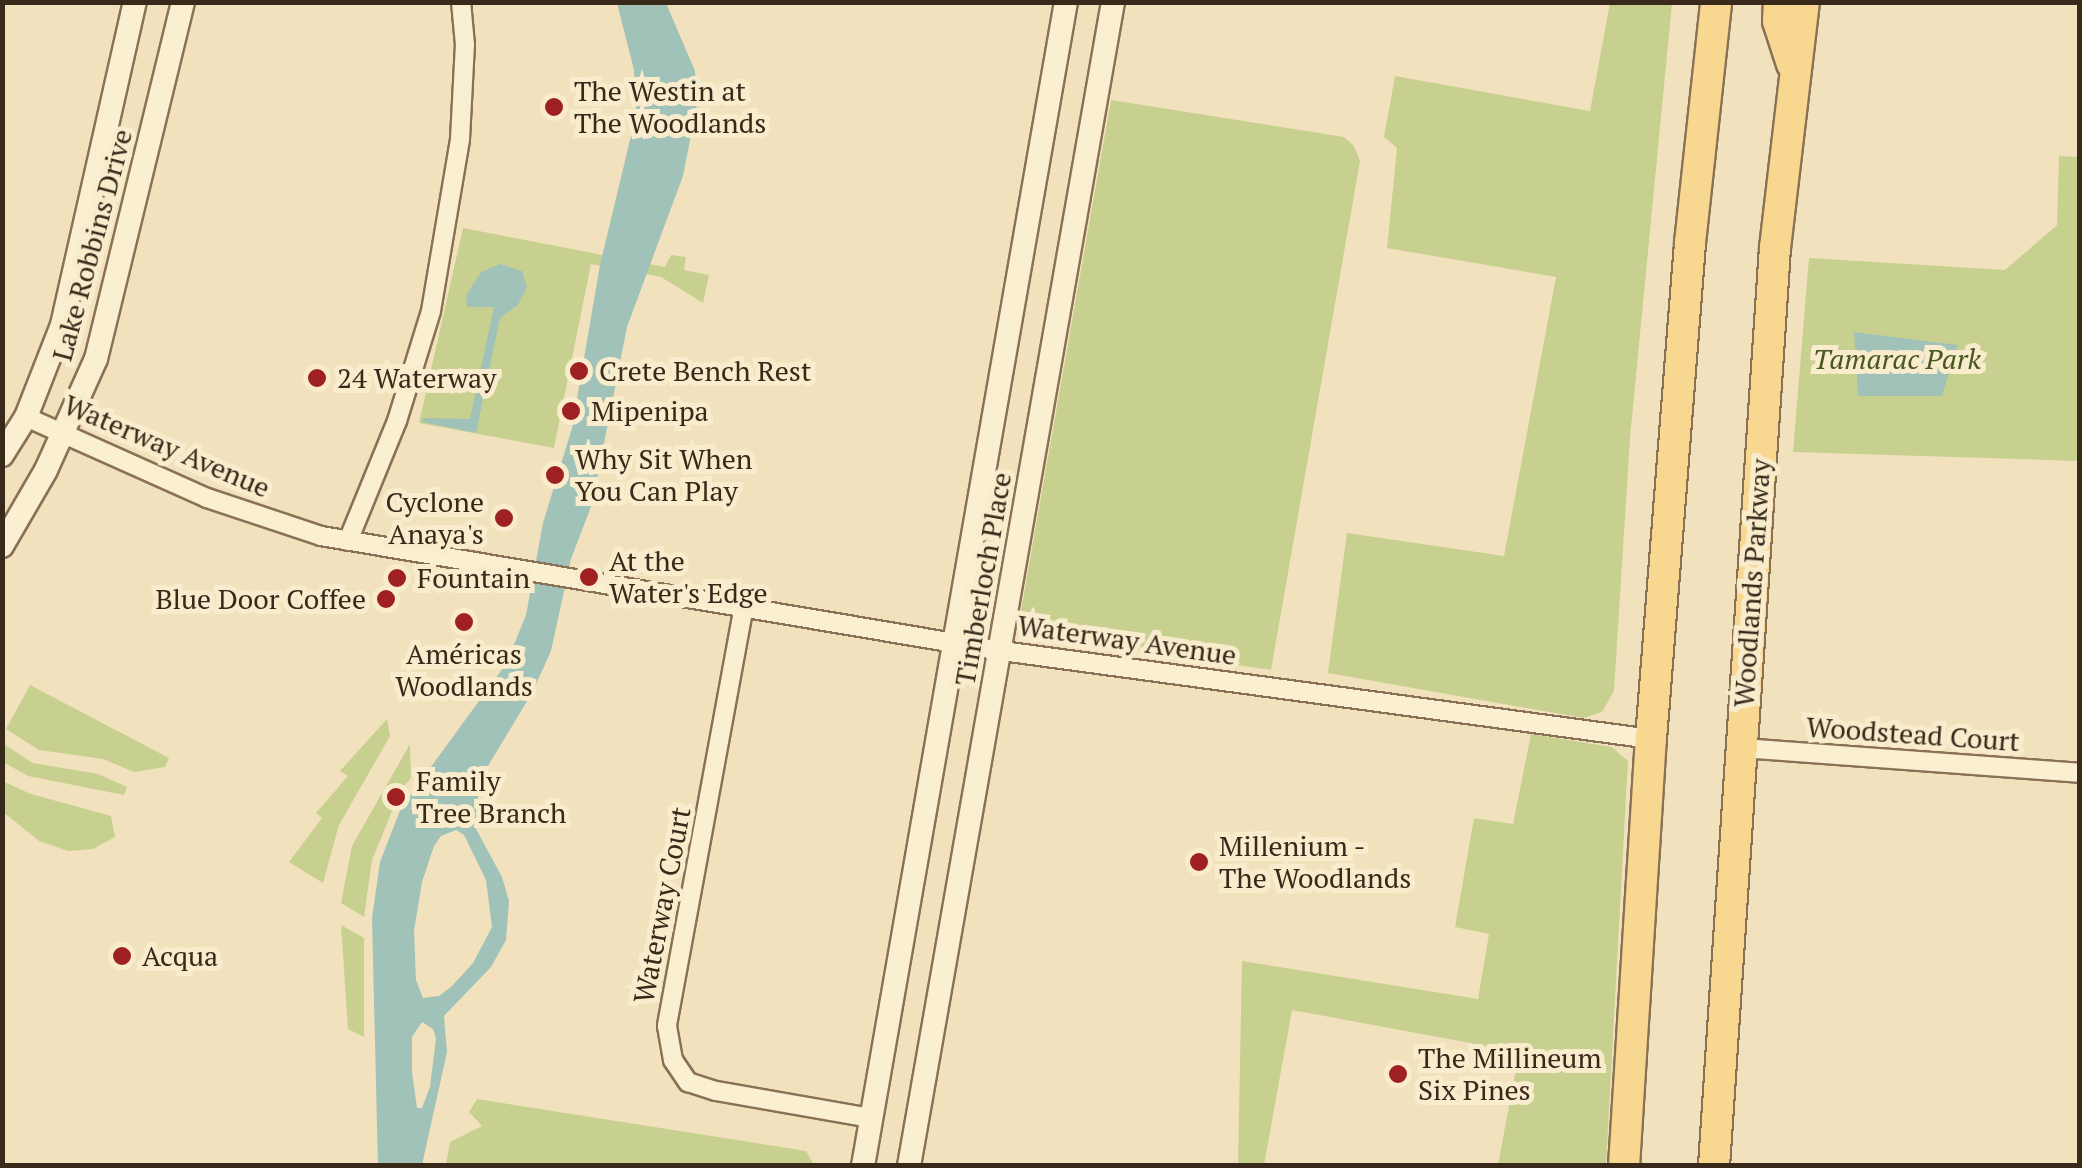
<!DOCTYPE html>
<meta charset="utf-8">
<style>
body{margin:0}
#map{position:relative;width:2082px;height:1168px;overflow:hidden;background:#f1e2bd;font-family:"PT Serif",serif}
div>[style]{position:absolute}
.green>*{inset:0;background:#c8d090}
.water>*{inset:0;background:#a1c2b8}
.roads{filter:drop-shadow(2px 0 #8a7155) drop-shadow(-2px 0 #8a7155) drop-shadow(0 2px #8a7155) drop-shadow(0 -2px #8a7155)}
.minor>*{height:18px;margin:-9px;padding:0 9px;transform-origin:9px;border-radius:9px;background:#fbefd1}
.tertiary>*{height:22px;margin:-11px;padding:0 11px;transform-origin:11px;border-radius:11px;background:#fbefd1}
.primary>*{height:30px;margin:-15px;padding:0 15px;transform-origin:15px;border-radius:15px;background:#f8d891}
.dots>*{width:28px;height:28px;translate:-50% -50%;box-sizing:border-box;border:5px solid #f8eccd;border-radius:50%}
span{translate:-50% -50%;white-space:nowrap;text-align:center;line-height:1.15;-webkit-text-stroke:10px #f8eccd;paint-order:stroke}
.poi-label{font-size:28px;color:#38291b}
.left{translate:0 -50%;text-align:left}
.right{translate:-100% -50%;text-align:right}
.street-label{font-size:28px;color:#38291b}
.park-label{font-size:28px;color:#495720;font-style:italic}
.frame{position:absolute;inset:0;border:5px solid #38291b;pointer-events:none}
</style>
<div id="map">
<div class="green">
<i style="clip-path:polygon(1610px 3px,1672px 3px,1630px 438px,1614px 691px,1602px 712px,1583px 718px,1328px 673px,1347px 533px,1504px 556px,1556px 277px,1387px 248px,1397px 148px,1384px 137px,1395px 76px,1590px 111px)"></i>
<i style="clip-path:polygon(1111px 100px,1344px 137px,1354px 146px,1360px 161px,1271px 670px,1017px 633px)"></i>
<i style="clip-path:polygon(2059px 156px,2079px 157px,2079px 461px,1793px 452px,1809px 258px,2005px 270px,2057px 225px)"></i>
<i style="clip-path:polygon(463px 228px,665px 267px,671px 255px,686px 257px,684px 270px,709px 275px,703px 303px,661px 277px,591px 264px,554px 448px,419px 423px)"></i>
<i style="clip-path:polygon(30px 685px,169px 758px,165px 767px,134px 772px,103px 759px,39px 750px,6px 729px)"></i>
<i style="clip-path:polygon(387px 719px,390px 736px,339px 825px,323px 883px,289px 862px,322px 818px,316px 813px,348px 776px,340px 771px)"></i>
<i style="clip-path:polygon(1531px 734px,1612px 747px,1628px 761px,1606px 1165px,1498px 1165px,1519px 1052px,1292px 1010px,1264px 1165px,1238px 1165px,1242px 961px,1478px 999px,1489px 934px,1455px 927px,1474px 818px,1513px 824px)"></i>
<i style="clip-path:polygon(2px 743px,33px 763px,98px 774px,127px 787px,124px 795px,28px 776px,3px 762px)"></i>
<i style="clip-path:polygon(410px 744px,411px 778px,391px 800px,395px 804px,372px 860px,364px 917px,341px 903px,352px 846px)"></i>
<i style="clip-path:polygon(2px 781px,31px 794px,111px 816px,115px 837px,93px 849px,68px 851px,39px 841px,3px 812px)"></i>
<i style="clip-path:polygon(341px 925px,364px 938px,364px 1037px,348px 1029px)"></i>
<i style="clip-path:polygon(477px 1099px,806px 1151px,814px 1165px,446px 1165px,450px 1142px,482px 1126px,469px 1112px)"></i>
</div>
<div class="water">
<i style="clip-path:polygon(evenodd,617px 3px,666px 3px,695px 71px,697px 105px,683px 176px,627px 327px,592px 504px,571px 559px,551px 651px,532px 693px,480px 779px,475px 827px,502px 877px,509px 901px,506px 940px,491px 967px,444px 1016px,447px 1052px,422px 1165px,378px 1166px,372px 918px,380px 862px,401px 808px,506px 664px,526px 615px,543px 523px,572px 428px,600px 265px,636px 115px,634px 70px,617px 3px,456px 830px,464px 835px,486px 880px,492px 927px,473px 963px,452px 986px,439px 996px,423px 998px,416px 980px,414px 931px,422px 882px,434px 846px,441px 836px,456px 830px,617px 3px,422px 1022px,433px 1029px,436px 1038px,430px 1087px,422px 1108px,417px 1108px,412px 1072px,412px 1037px,422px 1022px)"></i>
<i style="clip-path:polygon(500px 264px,522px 271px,527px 287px,518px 305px,500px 318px,476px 433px,422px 422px,423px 418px,470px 419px,494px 307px,467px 307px,466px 296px,481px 272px)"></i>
<i style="clip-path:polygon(1854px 332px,1958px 345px,1942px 396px,1858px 396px)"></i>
</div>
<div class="roads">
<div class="minor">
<i style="left:26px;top:417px;width:198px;rotate:24.1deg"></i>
<i style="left:207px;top:498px;width:120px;rotate:18.4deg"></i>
<i style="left:321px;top:536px;width:691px;rotate:9.59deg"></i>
<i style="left:1002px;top:651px;width:655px;rotate:7.72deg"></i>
<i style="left:348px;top:541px;width:130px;rotate:-67.8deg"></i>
<i style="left:397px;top:421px;width:115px;rotate:-72.8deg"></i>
<i style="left:431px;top:311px;width:174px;rotate:-80.4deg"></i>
<i style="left:460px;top:139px;width:94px;rotate:-87deg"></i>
<i style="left:465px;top:45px;width:43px;rotate:-95.3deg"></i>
<i style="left:743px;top:611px;width:422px;rotate:100.4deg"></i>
<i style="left:667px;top:1026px;width:35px;rotate:80deg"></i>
<i style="left:673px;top:1060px;width:27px;rotate:56deg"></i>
<i style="left:688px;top:1082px;width:29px;rotate:18deg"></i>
<i style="left:716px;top:1091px;width:156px;rotate:9.9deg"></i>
<i style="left:1741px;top:748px;width:340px;rotate:4.2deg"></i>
</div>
<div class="tertiary">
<i style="left:2px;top:455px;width:45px;rotate:-57.7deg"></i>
<i style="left:26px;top:417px;width:99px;rotate:-68.6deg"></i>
<i style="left:62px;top:325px;width:331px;rotate:-77.3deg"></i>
<i style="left:2px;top:546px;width:88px;rotate:-59.9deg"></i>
<i style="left:46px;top:470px;width:122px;rotate:-65.8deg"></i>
<i style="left:96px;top:359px;width:367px;rotate:-76.3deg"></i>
<i style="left:863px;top:1166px;width:1182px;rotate:-80.11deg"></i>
<i style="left:909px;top:1166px;width:1182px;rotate:-80.06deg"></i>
</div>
<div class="primary">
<i style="left:1779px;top:2px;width:19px;rotate:93deg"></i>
<i style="left:1778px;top:21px;width:45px;rotate:72deg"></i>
<i style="left:1624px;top:1166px;width:428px;rotate:-86.4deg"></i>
<i style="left:1651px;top:739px;width:498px;rotate:-85.5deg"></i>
<i style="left:1690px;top:243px;width:242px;rotate:-83.8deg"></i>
<i style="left:1714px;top:1166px;width:920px;rotate:-86.2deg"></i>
<i style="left:1775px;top:248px;width:248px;rotate:-83.3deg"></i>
</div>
</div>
<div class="dots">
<i style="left:554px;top:107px;background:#9e2021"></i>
<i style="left:579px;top:371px;background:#9e2021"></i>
<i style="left:317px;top:378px;background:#9e2021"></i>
<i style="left:571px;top:411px;background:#9e2021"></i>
<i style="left:555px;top:475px;background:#9e2021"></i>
<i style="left:504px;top:518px;background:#9e2021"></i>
<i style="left:589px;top:577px;background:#9e2021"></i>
<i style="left:397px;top:578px;background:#9e2021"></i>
<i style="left:386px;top:599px;background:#9e2021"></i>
<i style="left:464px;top:622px;background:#9e2021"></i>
<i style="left:396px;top:797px;background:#9e2021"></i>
<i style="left:1199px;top:862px;background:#9e2021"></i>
<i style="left:122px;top:956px;background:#9e2021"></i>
<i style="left:1398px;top:1074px;background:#9e2021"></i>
</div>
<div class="poi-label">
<span class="left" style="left:574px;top:107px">The Westin at<br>The Woodlands</span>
<span class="left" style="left:599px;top:371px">Crete Bench Rest</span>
<span class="left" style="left:337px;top:378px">24 Waterway</span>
<span class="left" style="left:591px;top:411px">Mipenipa</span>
<span class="left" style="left:575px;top:475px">Why Sit When<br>You Can Play</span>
<span class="right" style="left:484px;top:518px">Cyclone<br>Anaya's</span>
<span class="left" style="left:609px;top:577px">At the<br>Water's Edge</span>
<span class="left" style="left:417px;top:578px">Fountain</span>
<span class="right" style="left:366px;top:599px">Blue Door Coffee</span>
<span style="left:464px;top:670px">Américas<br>Woodlands</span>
<span class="left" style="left:416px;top:797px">Family<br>Tree Branch</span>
<span class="left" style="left:1219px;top:862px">Millenium -<br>The Woodlands</span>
<span class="left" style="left:142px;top:956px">Acqua</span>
<span class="left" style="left:1418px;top:1074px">The Millineum<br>Six Pines</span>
</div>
<div class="street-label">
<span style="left:92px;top:245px;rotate:-75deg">Lake Robbins Drive</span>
<span style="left:167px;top:446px;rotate:23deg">Waterway Avenue</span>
<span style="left:983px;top:579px;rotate:-80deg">Timberloch Place</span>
<span style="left:1752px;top:583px;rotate:-86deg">Woodlands Parkway</span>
<span style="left:1127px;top:640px;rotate:8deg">Waterway Avenue</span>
<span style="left:1913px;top:734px;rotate:4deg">Woodstead Court</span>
<span style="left:662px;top:905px;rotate:-79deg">Waterway Court</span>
</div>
<div class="park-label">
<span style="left:1897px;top:359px">Tamarac Park</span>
</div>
<div class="frame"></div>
</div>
